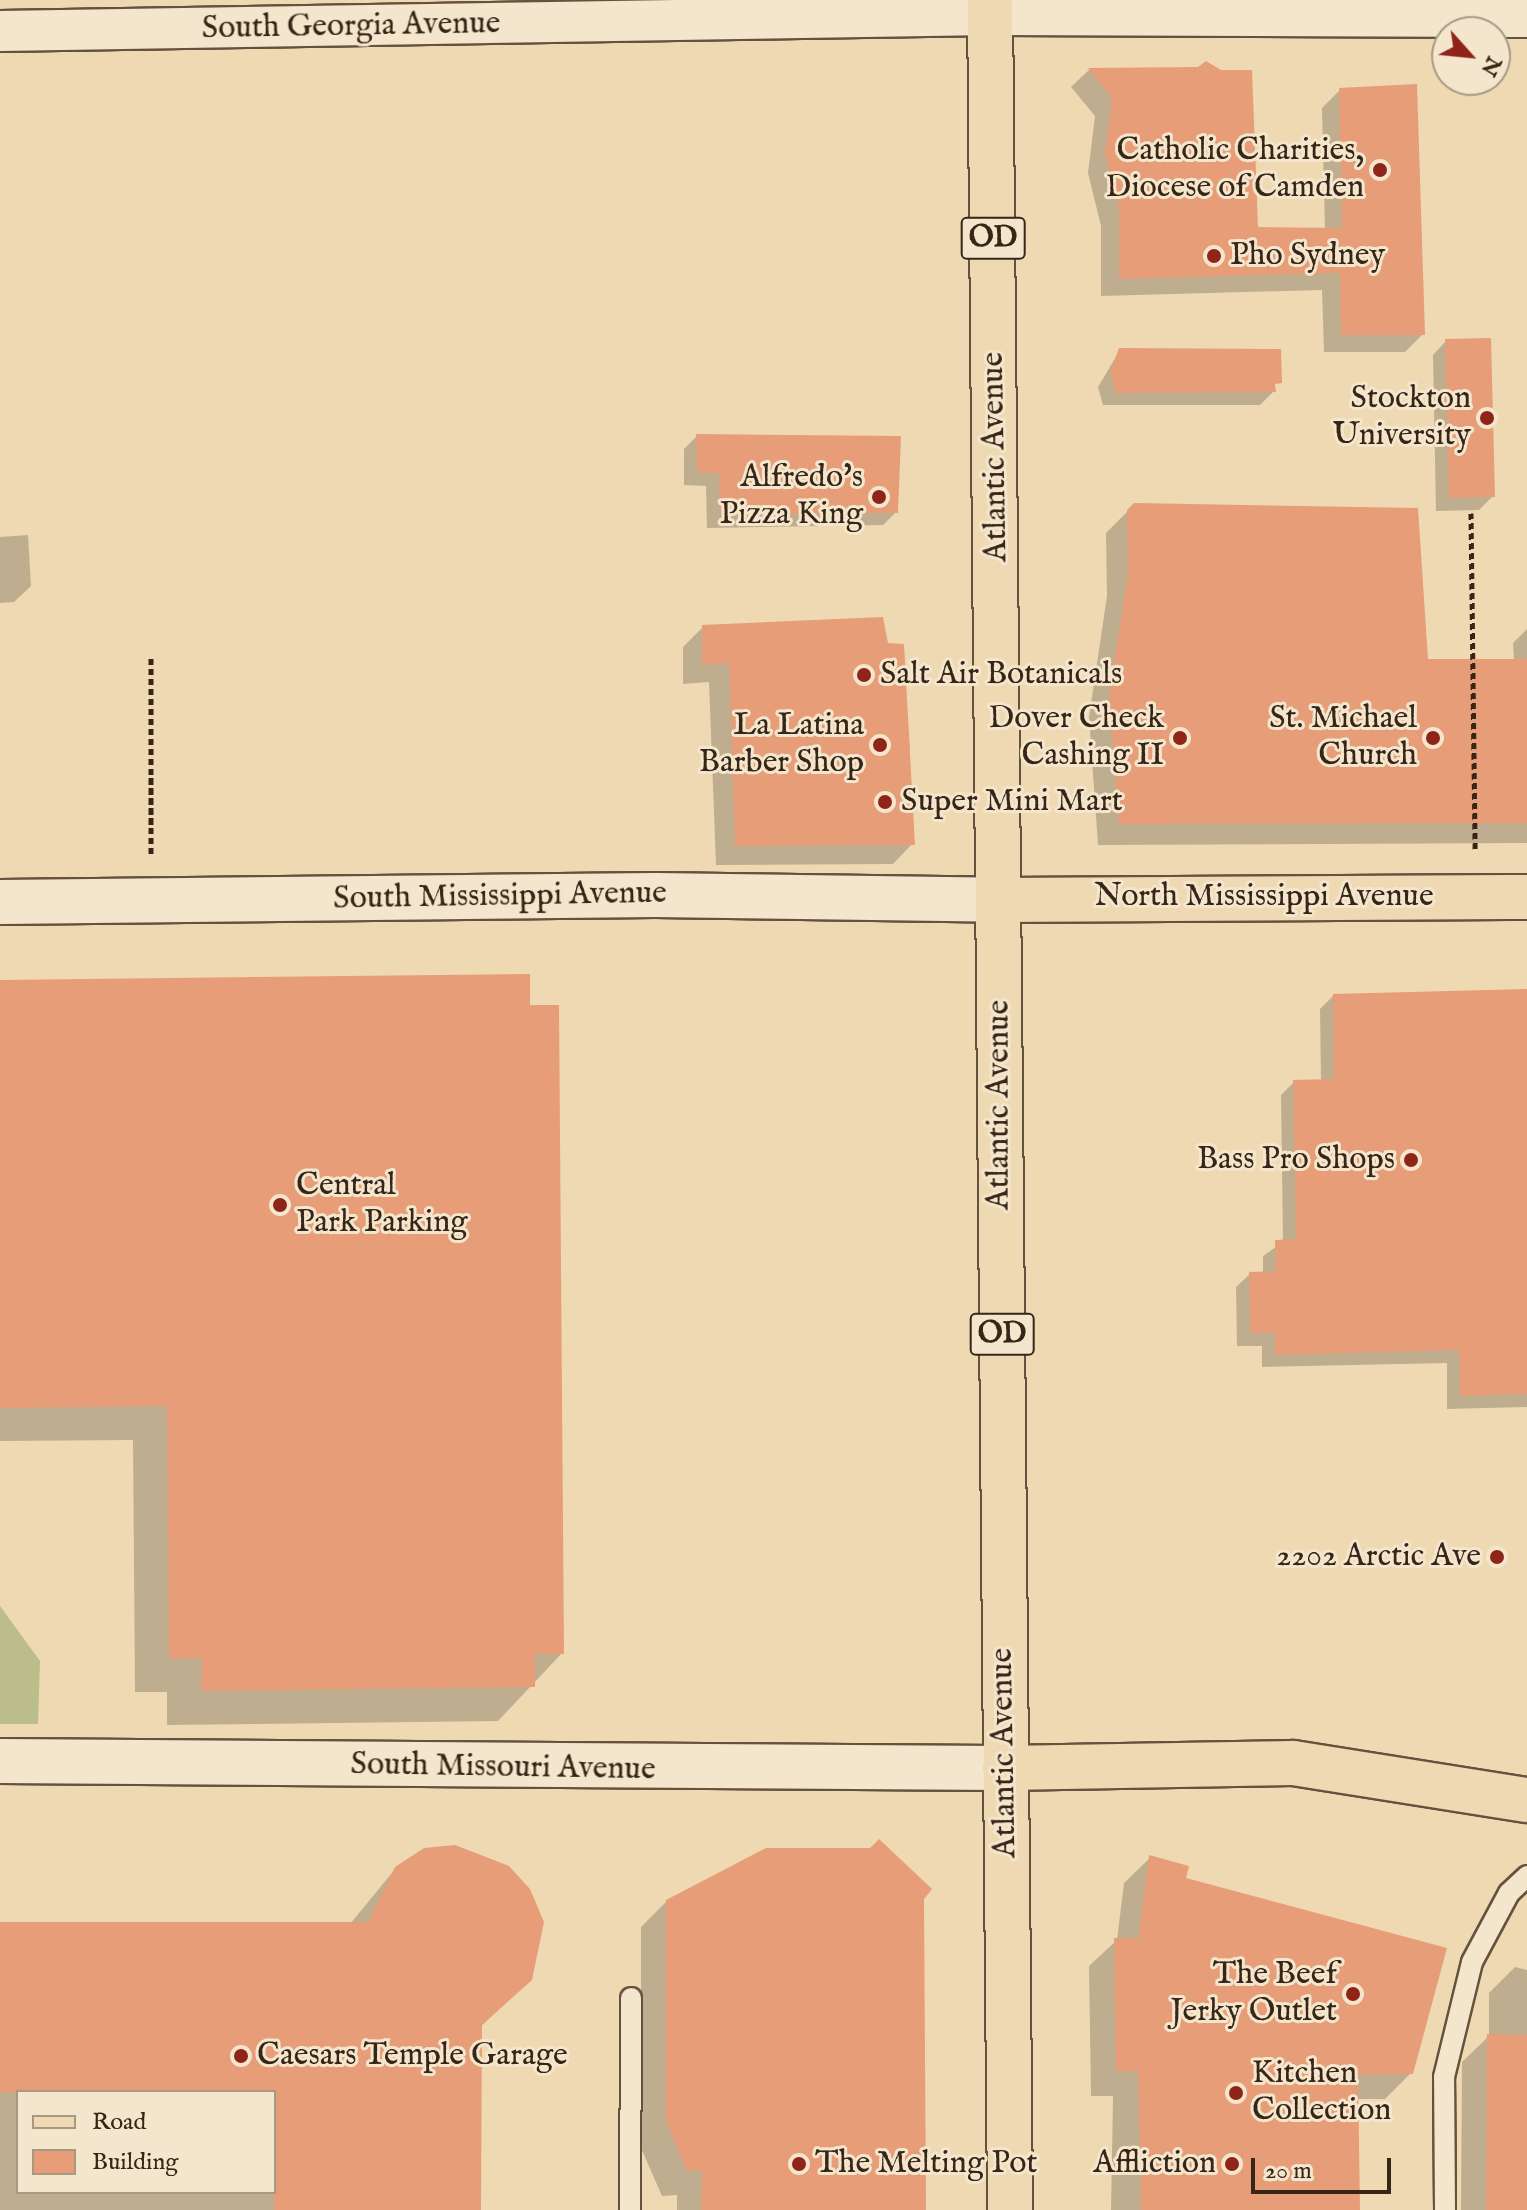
<!DOCTYPE html>
<style>
body{margin:0}
#map{position:relative;width:1527px;height:2210px;overflow:hidden;background:#eed9b2;font-family:"IM FELL English",serif}
div>[style]{position:absolute}
.green>*{inset:0;background:#bbbe8a}
.shadow>*{inset:0;background:#0003}
.building>*{inset:0;background:#e69d78}
.path>*{height:5px;margin-top:-2.5px;transform-origin:0;background:repeating-linear-gradient(90deg,#372517 0 6px,transparent 0 10px)}
.roads{filter:drop-shadow(2px 0 #65523e) drop-shadow(-2px 0 #65523e) drop-shadow(0 2px #65523e) drop-shadow(0 -2px #65523e)}
.lane>*{height:20px;margin:-10px;padding:0 10px;transform-origin:10px;border-radius:10px;background:#f4e6cd}
.street>*{height:40px;margin:-20px;padding:0 20px;transform-origin:20px;border-radius:20px;background:#f4e6cd}
.secondary>*{height:44px;margin:-22px;padding:0 22px;transform-origin:22px;border-radius:22px;background:#f4e6cd}
.primary>*{height:44px;margin:-22px;padding:0 22px;transform-origin:22px;border-radius:22px;background:#eed9b2}
.highway>*{height:44px;margin:-22px;padding:0 22px;transform-origin:22px;border-radius:22px;background:#eed9b2}
.dots>*{width:22px;height:22px;translate:-50% -50%;box-sizing:border-box;border:4px solid #f4e6cd;border-radius:50%}
span{translate:-50% -50%;white-space:nowrap;text-align:center;line-height:1.15;-webkit-text-stroke:6px #f4e6cd;paint-order:stroke}
.shield-label span{padding:2px 6px;background:#f4e6cd;border:2px solid;border-radius:6px;-webkit-text-stroke-width:0}
.shield-label{font-size:30px;color:#372517;font-weight:700}
.street-label{font-size:32px;color:#372517}
.poi-label{font-size:32px;color:#372517}
.right{translate:-100% -50%;text-align:right}
.left{translate:0 -50%;text-align:left}
.legend{position:absolute;left:16px;top:2090px;width:260px;height:104px;box-sizing:border-box;background:#f4e6cd;border:2px solid #a89984;margin:0;padding:10px 14px;list-style:none;font-size:24px;color:#372517}
.legend li{display:flex;align-items:center;gap:16px;height:40px}
.legend b{width:40px;border:2px solid #a89984}
.north{position:absolute;left:1431px;top:16px;width:80px;height:80px;box-sizing:border-box;background:#f4e6cd;border:2px solid #a89984;border-radius:50%;rotate:117deg;font-size:22px;font-weight:700;line-height:32px;text-align:center;color:#372517}
.north::after{content:'';display:block;margin:auto;width:28px;height:36px;background:#8f2418;clip-path:polygon(50% 0,100% 100%,50% 72%,0 100%)}
.scale{position:absolute;left:1251px;top:2158px;width:140px;height:36px;box-sizing:border-box;border:4px solid #372517;border-top:0;padding-left:10px;font-size:24px;line-height:28px;white-space:nowrap;color:#372517;-webkit-text-stroke:6px #f4e6cd;paint-order:stroke}
</style>
<div id="map">
<div class="green">
<i style="clip-path:polygon(0 1606px,40px 1661px,38px 1724px,0 1724px)"></i>
</div>
<div class="shadow">
<i style="clip-path:polygon(1199px 69px,1256px 229px,1325px 230px,1322px 108px,1340px 90px,1423px 334px,1405px 352px,1324px 352px,1322px 290px,1101px 296px,1101px 226px,1088px 173px,1095px 116px,1071px 87px,1089px 70px)"></i>
<i style="clip-path:polygon(1446px 341px,1493px 496px,1479px 510px,1436px 511px,1433px 355px)"></i>
<i style="clip-path:polygon(1120px 350px,1274px 391px,1260px 405px,1103px 405px,1098px 387px)"></i>
<i style="clip-path:polygon(697px 436px,896px 512px,883px 525px,707px 528px,706px 486px,684px 485px,684px 449px)"></i>
<i style="clip-path:polygon(1128px 511px,1426px 661px,1514px 661px,1513px 643px,1527px 629px,1527px 843px,1098px 845px,1089px 717px,1107px 596px,1106px 533px)"></i>
<i style="clip-path:polygon(28px 535px,31px 586px,14px 602px,0 603px,0 537px)"></i>
<i style="clip-path:polygon(703px 627px,909px 731px,912px 844px,893px 864px,716px 865px,709px 682px,683px 684px,683px 647px)"></i>
<i style="clip-path:polygon(0 982px,562px 1653px,498px 1721px,167px 1725px,167px 1692px,135px 1692px,133px 1440px,0 1441px)"></i>
<i style="clip-path:polygon(1527px 991px,1527px 1407px,1447px 1409px,1447px 1363px,1262px 1367px,1262px 1346px,1237px 1346px,1236px 1287px,1250px 1274px,1263px 1273px,1263px 1256px,1283px 1242px,1281px 1095px,1294px 1082px,1321px 1081px,1320px 1009px,1333px 996px)"></i>
<i style="clip-path:polygon(1150px 1858px,1411px 2073px,1385px 2099px,1357px 2099px,1358px 2210px,1111px 2210px,1113px 2096px,1091px 2096px,1089px 1966px,1117px 1940px,1124px 1883px)"></i>
<i style="clip-path:polygon(evenodd,396px 1868px,530px 1979px,480px 2027px,481px 2210px,0 2210px,0 1924px,350px 1924px,396px 1868px,18px 2092px,274px 2092px,274px 2192px,18px 2192px,18px 2092px)"></i>
<i style="clip-path:polygon(922px 1899px,924px 2210px,677px 2210px,677px 2195px,662px 2196px,641px 2148px,641px 1927px,667px 1901px)"></i>
<i style="clip-path:polygon(1515px 1967px,1527px 1970px,1527px 2210px,1461px 2210px,1462px 2062px,1489px 2036px,1489px 1993px)"></i>
</div>
<div class="building">
<i style="clip-path:polygon(1206px 61px,1221px 70px,1252px 70px,1258px 227px,1342px 228px,1339px 88px,1417px 84px,1425px 335px,1341px 335px,1340px 273px,1119px 279px,1119px 207px,1105px 154px,1112px 98px,1088px 68px,1198px 67px)"></i>
<i style="clip-path:polygon(1491px 338px,1495px 497px,1449px 498px,1445px 339px)"></i>
<i style="clip-path:polygon(1119px 348px,1281px 349px,1282px 383px,1275px 384px,1276px 392px,1116px 393px,1110px 373px)"></i>
<i style="clip-path:polygon(696px 434px,901px 436px,898px 513px,720px 515px,719px 473px,697px 473px)"></i>
<i style="clip-path:polygon(1134px 503px,1418px 508px,1428px 659px,1527px 659px,1527px 823px,1119px 824px,1109px 695px,1128px 574px,1127px 510px)"></i>
<i style="clip-path:polygon(883px 617px,888px 643px,904px 644px,915px 845px,735px 846px,729px 663px,702px 665px,702px 625px)"></i>
<i style="clip-path:polygon(530px 974px,530px 1005px,559px 1005px,564px 1654px,535px 1654px,535px 1687px,201px 1691px,202px 1658px,169px 1658px,167px 1406px,0 1408px,0 980px)"></i>
<i style="clip-path:polygon(1527px 989px,1527px 1394px,1460px 1396px,1459px 1350px,1275px 1355px,1275px 1333px,1250px 1333px,1249px 1272px,1276px 1271px,1275px 1240px,1296px 1239px,1293px 1080px,1334px 1079px,1333px 994px)"></i>
<i style="clip-path:polygon(879px 1839px,932px 1889px,924px 1899px,926px 2210px,701px 2210px,702px 2170px,687px 2171px,666px 2121px,666px 1900px,766px 1848px,870px 1848px)"></i>
<i style="clip-path:polygon(455px 1845px,509px 1866px,530px 1889px,544px 1922px,532px 1980px,482px 2025px,481px 2210px,274px 2210px,274px 2092px,0 2092px,0 1922px,368px 1922px,395px 1867px,424px 1848px)"></i>
<i style="clip-path:polygon(1149px 1855px,1189px 1866px,1186px 1878px,1447px 1948px,1413px 2074px,1358px 2075px,1360px 2210px,1141px 2210px,1138px 2071px,1116px 2071px,1114px 1938px,1139px 1938px)"></i>
<i style="clip-path:polygon(1487px 2034px,1527px 2035px,1527px 2210px,1486px 2210px)"></i>
</div>
<div class="path">
<i style="left:1471px;top:513px;width:337px;rotate:89.3deg"></i>
<i style="left:151px;top:854px;width:199px;rotate:-90deg"></i>
</div>
<div class="roads">
<div class="lane">
<i style="left:630px;top:2210px;width:212px;rotate:-89.7deg"></i>
<i style="left:1445px;top:2210px;width:133px;rotate:-90.4deg"></i>
<i style="left:1444px;top:2077px;width:118px;rotate:-76.3deg"></i>
<i style="left:1472px;top:1962px;width:78px;rotate:-61.8deg"></i>
<i style="left:1509px;top:1893px;width:25px;rotate:-43deg"></i>
</div>
<div class="street">
<i style="left:0;top:31px;width:990px;rotate:-0.93deg"></i>
<i style="left:990px;top:15px;width:537px;rotate:0.21deg"></i>
</div>
<div class="secondary">
<i style="left:0;top:902px;width:655px;rotate:-0.61deg"></i>
<i style="left:655px;top:895px;width:346px;rotate:0.8deg"></i>
<i style="left:0;top:1761px;width:1005px;rotate:0.4deg"></i>
</div>
<div class="primary">
<i style="left:1001px;top:900px;width:526px;rotate:-0.33deg"></i>
<i style="left:1005px;top:1768px;width:288px;rotate:-1deg"></i>
<i style="left:1293px;top:1763px;width:237px;rotate:9deg"></i>
</div>
<div class="highway">
<i style="left:990px;top:0;width:2210px;rotate:89.48deg"></i>
</div>
</div>
<div class="dots">
<i style="left:1380px;top:170px;background:#8f2418"></i>
<i style="left:1214px;top:256px;background:#8f2418"></i>
<i style="left:1487px;top:418px;background:#8f2418"></i>
<i style="left:879px;top:497px;background:#8f2418"></i>
<i style="left:864px;top:675px;background:#8f2418"></i>
<i style="left:1180px;top:738px;background:#8f2418"></i>
<i style="left:1433px;top:738px;background:#8f2418"></i>
<i style="left:880px;top:745px;background:#8f2418"></i>
<i style="left:885px;top:802px;background:#8f2418"></i>
<i style="left:1411px;top:1160px;background:#8f2418"></i>
<i style="left:280px;top:1205px;background:#8f2418"></i>
<i style="left:1497px;top:1557px;background:#8f2418"></i>
<i style="left:1353px;top:1994px;background:#8f2418"></i>
<i style="left:241px;top:2056px;background:#8f2418"></i>
<i style="left:1236px;top:2093px;background:#8f2418"></i>
<i style="left:799px;top:2164px;background:#8f2418"></i>
<i style="left:1232px;top:2164px;background:#8f2418"></i>
</div>
<div class="shield-label">
<span style="left:993px;top:238px">OD</span>
<span style="left:1002px;top:1334px">OD</span>
</div>
<div class="street-label">
<span style="left:351px;top:27px;rotate:-1deg">South Georgia Avenue</span>
<span style="left:996px;top:457px;rotate:-91deg">Atlantic Avenue</span>
<span style="left:500px;top:897px;rotate:-1deg">South Mississippi Avenue</span>
<span style="left:1264px;top:897px">North Mississippi Avenue</span>
<span style="left:1000px;top:1105px;rotate:-90deg">Atlantic Avenue</span>
<span style="left:1005px;top:1753px;rotate:-91deg">Atlantic Avenue</span>
<span style="left:503px;top:1768px;rotate:1deg">South Missouri Avenue</span>
</div>
<div class="poi-label">
<span class="right" style="left:1364px;top:170px">Catholic Charities,<br>Diocese of Camden</span>
<span class="left" style="left:1230px;top:256px">Pho Sydney</span>
<span class="right" style="left:1471px;top:418px">Stockton<br>University</span>
<span class="right" style="left:863px;top:497px">Alfredo's<br>Pizza King</span>
<span class="left" style="left:880px;top:675px">Salt Air Botanicals</span>
<span class="right" style="left:1164px;top:738px">Dover Check<br>Cashing II</span>
<span class="right" style="left:1417px;top:738px">St. Michael<br>Church</span>
<span class="right" style="left:864px;top:745px">La Latina<br>Barber Shop</span>
<span class="left" style="left:901px;top:802px">Super Mini Mart</span>
<span class="right" style="left:1395px;top:1160px">Bass Pro Shops</span>
<span class="left" style="left:296px;top:1205px">Central<br>Park Parking</span>
<span class="right" style="left:1481px;top:1557px">2202 Arctic Ave</span>
<span class="right" style="left:1337px;top:1994px">The Beef<br>Jerky Outlet</span>
<span class="left" style="left:257px;top:2056px">Caesars Temple Garage</span>
<span class="left" style="left:1252px;top:2093px">Kitchen<br>Collection</span>
<span class="left" style="left:815px;top:2164px">The Melting Pot</span>
<span class="right" style="left:1216px;top:2164px">Affliction</span>
</div>
<ul class="legend">
<li><b style="height:10px;background:#eed9b2"></b>Road</li>
<li><b style="height:22px;background:#e69d78"></b>Building</li>
</ul>
<div class="north">N</div>
<div class="scale">20 m</div>
</div>
